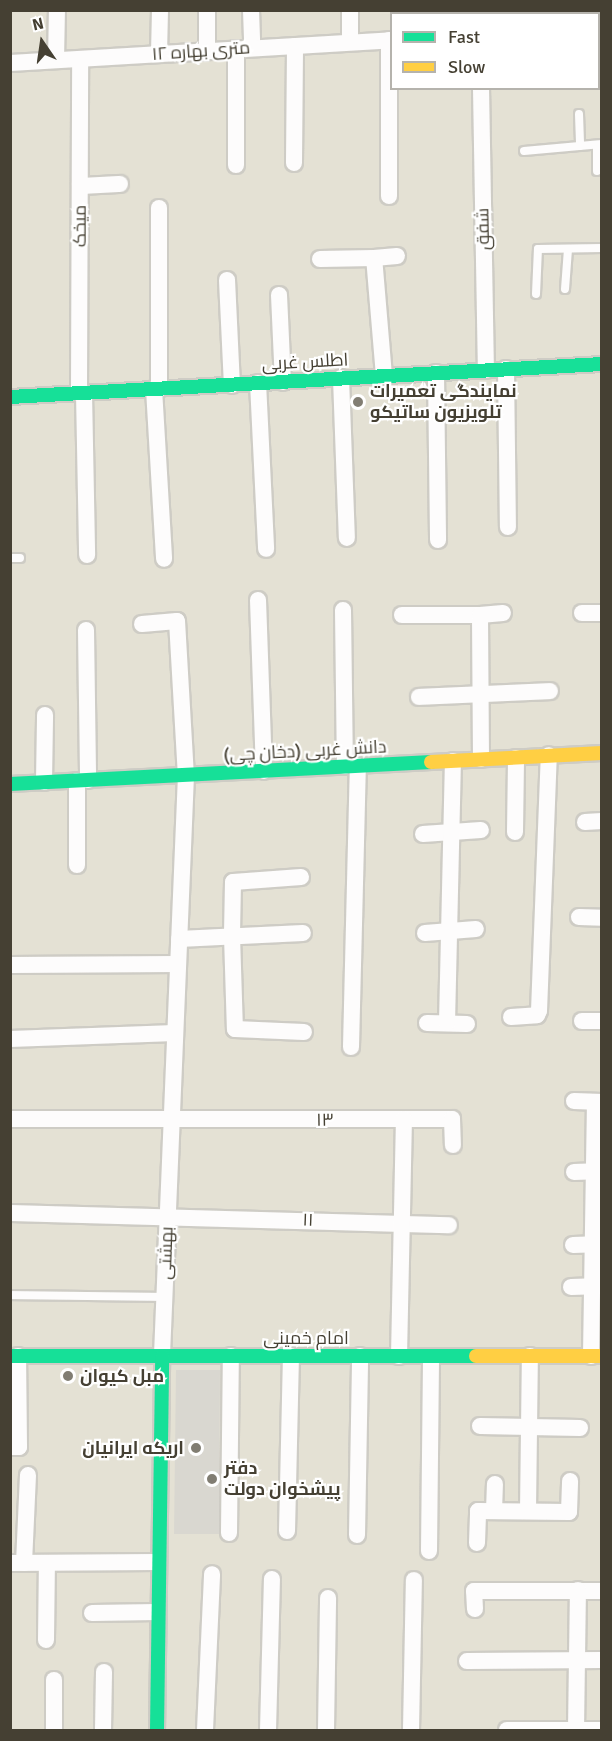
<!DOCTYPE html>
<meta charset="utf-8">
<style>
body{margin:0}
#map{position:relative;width:612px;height:1741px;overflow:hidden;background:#f0eee8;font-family:Signika,Cairo,sans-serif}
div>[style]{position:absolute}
.residential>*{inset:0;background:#e4e1d4}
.building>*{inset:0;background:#d9d7d0}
.roads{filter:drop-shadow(2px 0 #ceccc5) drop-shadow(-2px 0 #ceccc5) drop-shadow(0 2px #ceccc5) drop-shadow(0 -2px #ceccc5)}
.lane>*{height:8px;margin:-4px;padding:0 4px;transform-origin:4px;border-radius:4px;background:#fdfcfc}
.street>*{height:16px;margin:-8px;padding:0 8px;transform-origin:8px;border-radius:8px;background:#fdfcfc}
.fast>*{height:14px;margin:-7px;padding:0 7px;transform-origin:7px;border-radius:7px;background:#16e098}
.slow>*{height:14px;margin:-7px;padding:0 7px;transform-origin:7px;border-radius:7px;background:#ffcf43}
.dots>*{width:16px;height:16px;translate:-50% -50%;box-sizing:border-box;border:3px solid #fff;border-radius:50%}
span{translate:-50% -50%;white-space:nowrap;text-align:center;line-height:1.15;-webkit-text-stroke:4.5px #fff;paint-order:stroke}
.street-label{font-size:18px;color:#454033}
.poi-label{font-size:18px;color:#454033;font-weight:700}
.left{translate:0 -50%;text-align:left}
.right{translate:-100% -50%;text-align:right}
.frame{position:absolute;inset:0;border:12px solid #454033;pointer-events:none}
.legend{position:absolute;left:390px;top:12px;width:210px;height:78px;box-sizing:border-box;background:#fff;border:2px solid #b5b3ad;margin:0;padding:8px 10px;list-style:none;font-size:18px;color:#454033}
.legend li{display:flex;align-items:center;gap:12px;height:30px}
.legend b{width:30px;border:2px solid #b5b3ad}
.north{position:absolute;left:12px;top:12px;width:60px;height:60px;-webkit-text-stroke:4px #fff;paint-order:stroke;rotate:347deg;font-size:16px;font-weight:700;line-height:24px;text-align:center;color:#454033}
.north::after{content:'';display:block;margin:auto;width:21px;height:27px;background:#454033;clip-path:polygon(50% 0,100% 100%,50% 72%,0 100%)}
</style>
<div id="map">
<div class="residential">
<i style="clip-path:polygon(evenodd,11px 11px,601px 11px,601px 1730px,11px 1730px,11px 11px,392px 14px,598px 14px,598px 88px,392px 88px,392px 14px)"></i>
</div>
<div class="building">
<i style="clip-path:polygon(176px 1370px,220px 1370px,219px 1534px,174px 1534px)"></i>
</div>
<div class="roads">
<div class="lane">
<i style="left:579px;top:114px;width:32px;rotate:88deg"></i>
<i style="left:597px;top:145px;width:26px;rotate:90deg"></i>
<i style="left:524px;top:151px;width:78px;rotate:-5.1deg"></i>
<i style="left:565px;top:289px;width:40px;rotate:-85.7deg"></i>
<i style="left:536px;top:294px;width:45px;rotate:-87.5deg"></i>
<i style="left:538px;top:249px;width:64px;rotate:-0.9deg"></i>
<i style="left:10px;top:558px;width:10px"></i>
<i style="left:10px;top:1295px;width:154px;rotate:0.7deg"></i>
</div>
<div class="street">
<i style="left:207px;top:10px;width:41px;rotate:90deg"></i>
<i style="left:251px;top:10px;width:38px;rotate:88deg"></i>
<i style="left:350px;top:10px;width:32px;rotate:90deg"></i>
<i style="left:460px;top:10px;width:4px;rotate:90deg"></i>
<i style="left:572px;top:10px;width:4px;rotate:90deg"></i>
<i style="left:598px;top:27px;width:4px"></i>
<i style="left:389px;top:40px;width:156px;rotate:90deg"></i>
<i style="left:236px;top:49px;width:116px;rotate:90deg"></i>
<i style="left:159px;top:54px;width:44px;rotate:-88.7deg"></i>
<i style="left:56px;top:60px;width:50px;rotate:-88.9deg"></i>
<i style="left:10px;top:63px;width:383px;rotate:-3.4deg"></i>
<i style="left:481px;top:88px;width:282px;rotate:89deg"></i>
<i style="left:294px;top:163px;width:117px;rotate:-89.5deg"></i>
<i style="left:80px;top:186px;width:40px;rotate:-2.9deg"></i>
<i style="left:159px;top:208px;width:181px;rotate:90deg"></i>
<i style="left:320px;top:259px;width:54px;rotate:-1.1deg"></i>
<i style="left:227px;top:280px;width:105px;rotate:87.3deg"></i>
<i style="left:279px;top:295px;width:87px;rotate:87.4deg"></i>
<i style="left:506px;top:369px;width:158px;rotate:89.3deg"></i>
<i style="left:436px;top:373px;width:167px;rotate:89.3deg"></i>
<i style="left:384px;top:376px;width:118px;rotate:-94.8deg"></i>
<i style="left:374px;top:258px;width:23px;rotate:-5deg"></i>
<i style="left:341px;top:378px;width:160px;rotate:87.9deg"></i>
<i style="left:258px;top:383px;width:166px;rotate:87.2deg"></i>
<i style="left:154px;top:389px;width:170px;rotate:86.6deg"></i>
<i style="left:79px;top:393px;width:334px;rotate:-89.8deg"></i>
<i style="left:84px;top:393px;width:162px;rotate:88.9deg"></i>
<i style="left:258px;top:600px;width:171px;rotate:88deg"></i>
<i style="left:343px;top:610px;width:156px;rotate:89.3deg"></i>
<i style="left:582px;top:613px;width:20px"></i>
<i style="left:402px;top:615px;width:78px"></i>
<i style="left:142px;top:624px;width:35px;rotate:-5deg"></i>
<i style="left:177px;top:621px;width:154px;rotate:86.7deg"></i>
<i style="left:186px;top:775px;width:581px;rotate:92.37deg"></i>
<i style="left:86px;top:630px;width:150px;rotate:89.2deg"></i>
<i style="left:419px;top:697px;width:131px;rotate:-2.6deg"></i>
<i style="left:481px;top:759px;width:144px;rotate:-90.4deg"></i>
<i style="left:480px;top:615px;width:23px;rotate:-5deg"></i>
<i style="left:77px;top:781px;width:84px;rotate:90deg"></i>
<i style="left:44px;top:782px;width:67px;rotate:-89.1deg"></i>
<i style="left:585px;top:822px;width:17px;rotate:-3deg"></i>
<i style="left:515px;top:832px;width:74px;rotate:-89.2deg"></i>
<i style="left:423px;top:834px;width:58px;rotate:-3.9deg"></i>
<i style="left:301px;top:877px;width:68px;rotate:175.8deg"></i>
<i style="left:233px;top:882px;width:54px;rotate:91.1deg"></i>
<i style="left:232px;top:936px;width:93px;rotate:88.2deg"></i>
<i style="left:235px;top:1029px;width:69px;rotate:2.5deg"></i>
<i style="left:579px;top:917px;width:23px;rotate:2deg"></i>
<i style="left:425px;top:933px;width:51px;rotate:-4.5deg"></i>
<i style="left:179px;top:939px;width:124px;rotate:-2.8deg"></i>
<i style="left:10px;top:965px;width:168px;rotate:-0.3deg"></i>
<i style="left:511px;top:1017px;width:26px;rotate:-4deg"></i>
<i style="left:537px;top:1015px;width:4px;rotate:-63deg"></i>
<i style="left:539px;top:1011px;width:256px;rotate:-87.8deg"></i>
<i style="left:582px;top:1021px;width:20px"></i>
<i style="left:427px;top:1023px;width:40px;rotate:1.4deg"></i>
<i style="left:447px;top:1023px;width:262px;rotate:-88.7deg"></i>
<i style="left:10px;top:1039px;width:165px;rotate:-2.1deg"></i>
<i style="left:351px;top:1047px;width:281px;rotate:-88.6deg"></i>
<i style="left:574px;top:1101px;width:28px;rotate:2deg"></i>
<i style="left:10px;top:1119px;width:442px"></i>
<i style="left:452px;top:1119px;width:26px;rotate:88deg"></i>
<i style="left:574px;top:1172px;width:28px;rotate:-2deg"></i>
<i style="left:10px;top:1213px;width:439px;rotate:1.6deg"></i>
<i style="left:573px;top:1245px;width:29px;rotate:-2deg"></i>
<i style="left:571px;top:1287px;width:31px;rotate:-2deg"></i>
<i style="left:399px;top:1356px;width:237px;rotate:-88.8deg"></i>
<i style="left:591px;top:1356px;width:254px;rotate:-89.1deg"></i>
<i style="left:480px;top:1426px;width:100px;rotate:1.1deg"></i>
<i style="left:10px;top:1447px;width:9px"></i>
<i style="left:19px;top:1447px;width:91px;rotate:-90.6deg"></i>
<i style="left:494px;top:1511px;width:27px;rotate:-88deg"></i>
<i style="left:528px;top:1511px;width:155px;rotate:-89.3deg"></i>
<i style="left:287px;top:1531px;width:175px;rotate:-88.7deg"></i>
<i style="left:229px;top:1533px;width:177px;rotate:-89.4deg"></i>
<i style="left:357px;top:1535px;width:179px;rotate:-89deg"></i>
<i style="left:477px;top:1543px;width:32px;rotate:-88deg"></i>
<i style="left:478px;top:1511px;width:91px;rotate:0.6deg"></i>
<i style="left:569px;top:1512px;width:31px;rotate:-88deg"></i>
<i style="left:429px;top:1551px;width:194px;rotate:-89.4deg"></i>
<i style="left:10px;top:1563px;width:147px;rotate:-0.4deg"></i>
<i style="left:24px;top:1563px;width:88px;rotate:-87.4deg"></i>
<i style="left:475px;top:1609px;width:18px;rotate:-93deg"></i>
<i style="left:474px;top:1591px;width:128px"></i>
<i style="left:92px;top:1613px;width:65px;rotate:-0.9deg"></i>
<i style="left:46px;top:1640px;width:77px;rotate:-89.3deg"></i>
<i style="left:467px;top:1661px;width:135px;rotate:-0.4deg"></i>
<i style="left:54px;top:1730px;width:50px;rotate:-90deg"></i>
<i style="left:103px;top:1730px;width:58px;rotate:-89deg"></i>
<i style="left:205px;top:1730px;width:156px;rotate:-87.4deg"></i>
<i style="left:268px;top:1730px;width:151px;rotate:-88.5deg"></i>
<i style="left:326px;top:1730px;width:132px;rotate:-89.1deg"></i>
<i style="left:411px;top:1730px;width:150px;rotate:-88.9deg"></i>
<i style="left:507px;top:1730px;width:95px"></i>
<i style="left:576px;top:1730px;width:140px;rotate:-89.2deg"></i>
</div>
<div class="fast">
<i style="left:10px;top:397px;width:593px;rotate:-3.19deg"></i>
<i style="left:10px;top:784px;width:422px;rotate:-3deg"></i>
<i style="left:10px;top:1356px;width:466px"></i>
<i style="left:157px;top:1730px;width:374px;rotate:-89.2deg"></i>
</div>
<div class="slow">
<i style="left:431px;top:762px;width:171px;rotate:-3deg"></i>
<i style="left:476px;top:1356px;width:126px"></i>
</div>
</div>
<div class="dots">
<i style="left:358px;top:402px;background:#817d72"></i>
<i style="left:68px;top:1376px;background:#817d72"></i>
<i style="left:196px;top:1448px;background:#817d72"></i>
<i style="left:212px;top:1479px;background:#817d72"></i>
</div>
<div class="street-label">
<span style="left:201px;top:51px;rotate:-4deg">۱۲ متری بهاره</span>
<span style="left:80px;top:226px;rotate:-90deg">میخک</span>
<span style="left:483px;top:229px;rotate:-91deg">شفق</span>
<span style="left:305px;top:362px;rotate:-3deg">اطلس غربی</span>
<span style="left:305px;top:751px;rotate:-3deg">دانش غربی (دخان چی)</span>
<span style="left:325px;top:1120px;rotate:-1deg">۱۳</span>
<span style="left:308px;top:1220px;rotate:2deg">۱۱</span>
<span style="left:166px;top:1253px;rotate:-88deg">بهشتی</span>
<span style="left:306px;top:1338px">امام خمینی</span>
</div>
<div class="poi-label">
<span class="left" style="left:370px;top:402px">نمایندگی تعمیرات<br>تلویزیون ساتیکو</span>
<span class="left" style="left:80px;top:1376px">مبل کیوان</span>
<span class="right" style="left:184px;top:1448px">اریکه ایرانیان</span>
<span class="left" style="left:224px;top:1479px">دفتر<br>پیشخوان دولت</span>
</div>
<div class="frame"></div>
<ul class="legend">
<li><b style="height:8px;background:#16e098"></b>Fast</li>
<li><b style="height:8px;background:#ffcf43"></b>Slow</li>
</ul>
<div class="north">N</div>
</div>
